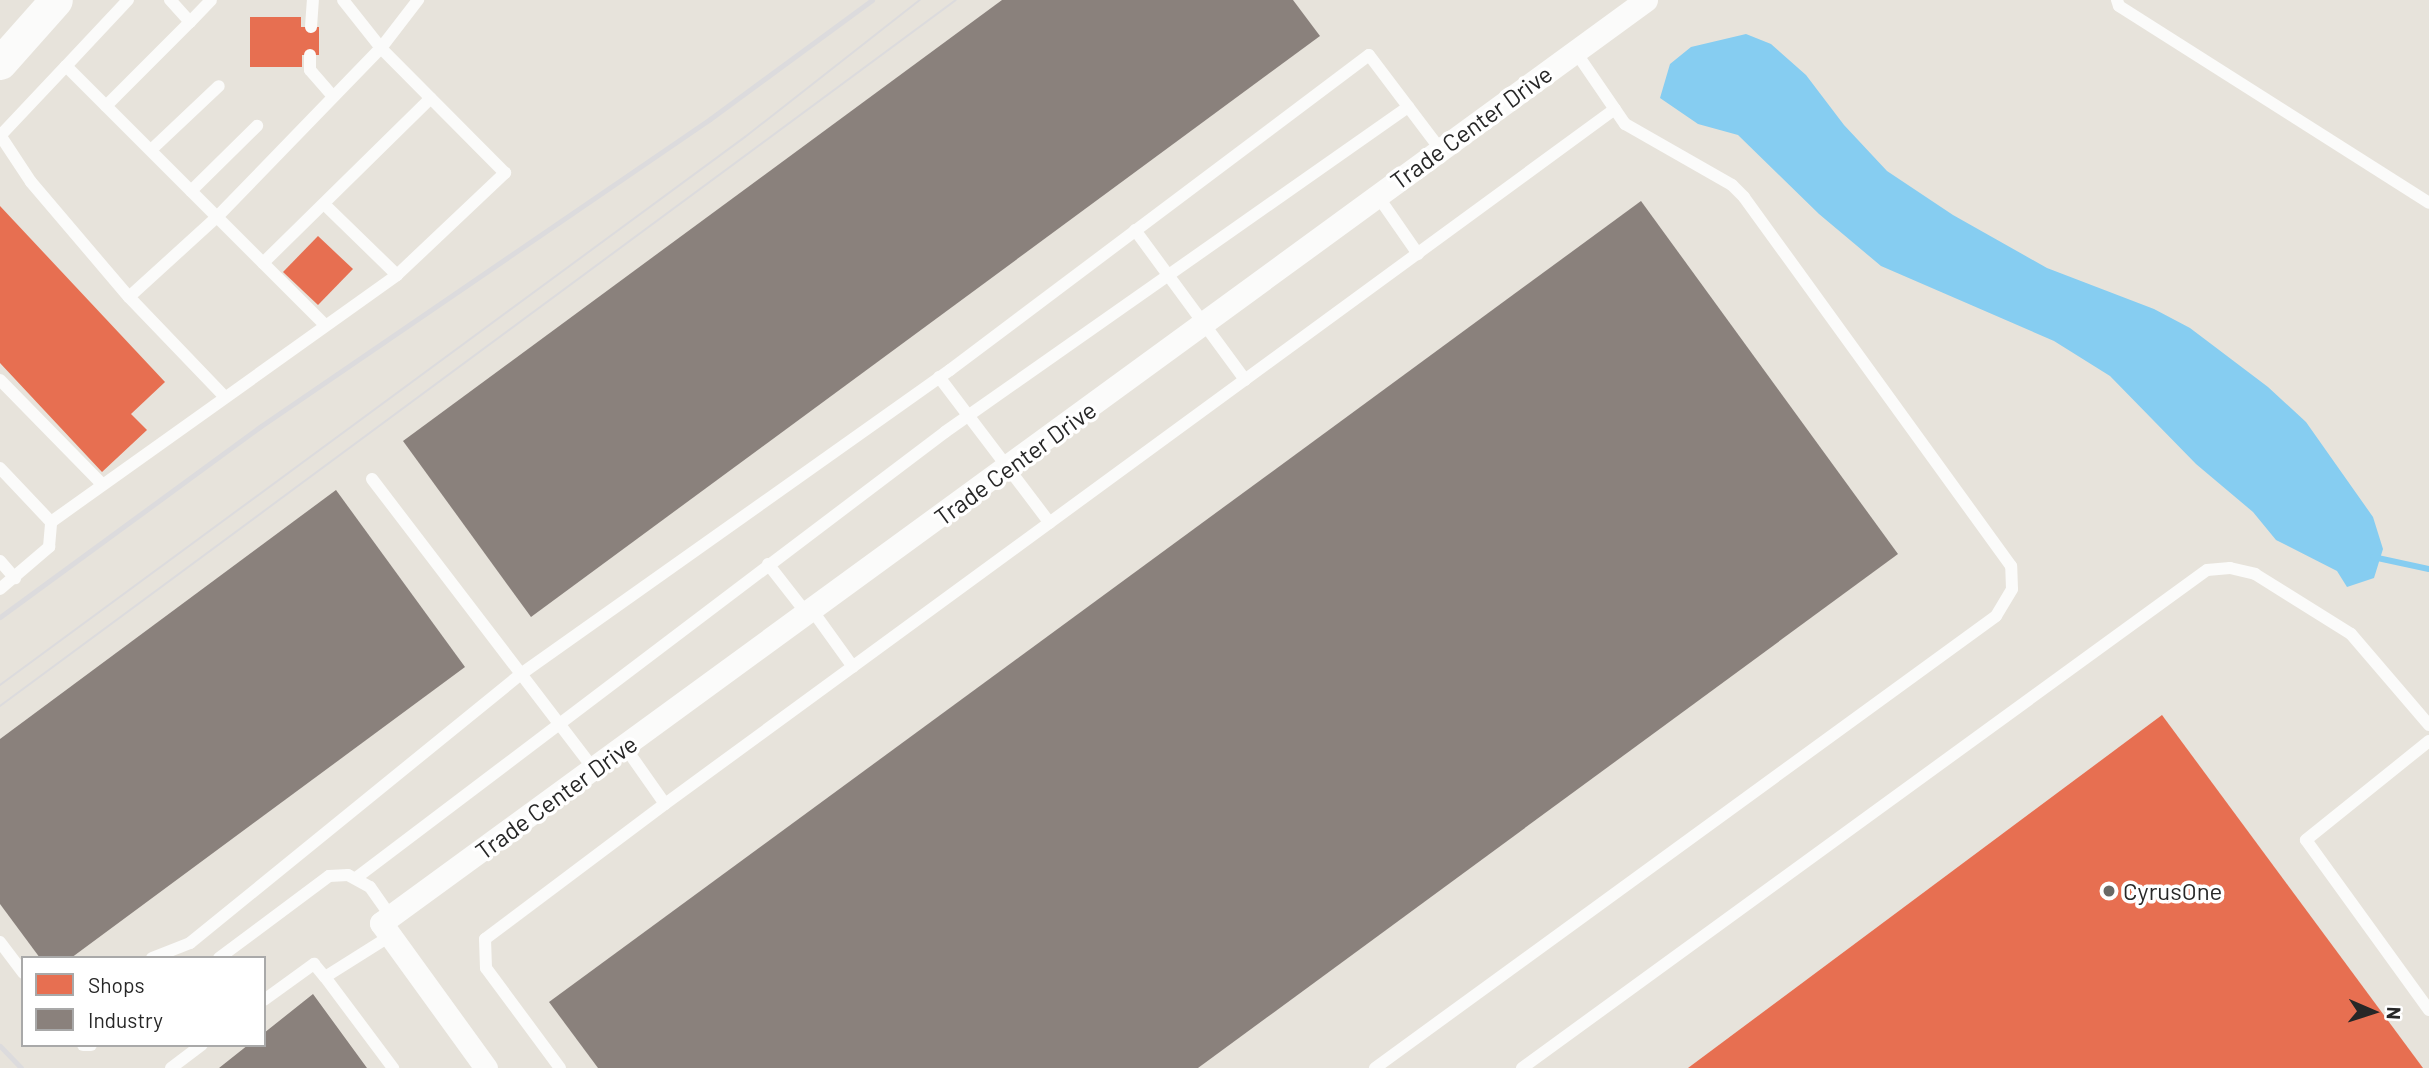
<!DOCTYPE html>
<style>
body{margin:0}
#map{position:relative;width:2429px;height:1068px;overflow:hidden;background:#e7e3db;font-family:Barlow,sans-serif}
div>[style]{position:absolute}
.water>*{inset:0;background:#86cdf1}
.shops>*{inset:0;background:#e76f51}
.industry>*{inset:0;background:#8a817c}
.stream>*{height:6px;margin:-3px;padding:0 3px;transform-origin:3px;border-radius:3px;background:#86cdf1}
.service>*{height:12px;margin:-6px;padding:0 6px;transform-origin:6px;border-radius:6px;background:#fbfbfa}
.minor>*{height:23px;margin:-11.5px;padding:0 11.5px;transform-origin:11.5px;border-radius:11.5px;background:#fbfbfa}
.secondary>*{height:33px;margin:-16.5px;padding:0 16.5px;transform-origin:16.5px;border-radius:16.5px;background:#fbfbfa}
.tram>*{height:2px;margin:-1px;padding:0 1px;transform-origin:1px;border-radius:1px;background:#dcdbdd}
.rail>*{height:5px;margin:-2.5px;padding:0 2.5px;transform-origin:2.5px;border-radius:2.5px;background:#dcdbdd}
.dots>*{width:19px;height:19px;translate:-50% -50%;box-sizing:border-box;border:4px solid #fff;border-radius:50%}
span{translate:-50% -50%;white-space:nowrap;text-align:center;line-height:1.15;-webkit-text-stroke:7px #fff;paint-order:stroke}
.street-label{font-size:24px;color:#272727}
.poi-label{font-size:24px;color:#272727}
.left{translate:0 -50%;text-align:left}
.legend{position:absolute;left:21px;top:956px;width:245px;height:91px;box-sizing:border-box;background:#fff;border:2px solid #a9a9a9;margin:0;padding:9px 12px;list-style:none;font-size:21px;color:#272727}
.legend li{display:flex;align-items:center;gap:14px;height:35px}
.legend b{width:35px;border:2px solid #a9a9a9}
.north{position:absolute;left:2338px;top:977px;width:70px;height:70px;-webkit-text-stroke:5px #fff;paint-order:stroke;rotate:93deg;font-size:19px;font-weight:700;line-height:28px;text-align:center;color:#272727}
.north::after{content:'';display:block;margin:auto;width:24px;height:32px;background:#272727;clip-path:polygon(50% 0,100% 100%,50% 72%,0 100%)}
</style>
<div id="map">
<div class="water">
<i style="clip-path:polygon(1746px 34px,1771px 44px,1806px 75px,1844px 125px,1887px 171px,1953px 215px,2047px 268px,2154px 309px,2190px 328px,2268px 387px,2306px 422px,2373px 517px,2383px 549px,2374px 578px,2347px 587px,2337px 571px,2276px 540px,2253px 512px,2196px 464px,2110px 376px,2054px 341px,1881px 266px,1819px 214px,1738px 135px,1698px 124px,1660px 98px,1670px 64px,1691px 47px)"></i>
</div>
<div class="shops">
<i style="clip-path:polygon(250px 17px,301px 17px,301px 27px,319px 27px,319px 55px,302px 55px,302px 67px,250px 67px)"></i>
<i style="clip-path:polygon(0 206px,165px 382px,131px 414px,147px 430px,102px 472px,0 363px)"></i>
<i style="clip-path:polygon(318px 236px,353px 269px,318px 305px,283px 272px)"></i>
<i style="clip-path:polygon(2162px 715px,2423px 1068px,1688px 1068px)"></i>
</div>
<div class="industry">
<i style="clip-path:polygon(1002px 0,1293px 0,1320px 36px,531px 617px,403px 441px)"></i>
<i style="clip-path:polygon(1641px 201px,1898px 554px,1198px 1068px,598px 1068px,549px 1002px)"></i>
<i style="clip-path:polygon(336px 490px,465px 667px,71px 958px,40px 958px,0 904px,0 739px)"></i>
<i style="clip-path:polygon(313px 994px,367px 1068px,219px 1068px,248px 1045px,264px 1045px,264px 1033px)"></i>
</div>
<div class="stream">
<i style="left:2373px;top:557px;width:57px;rotate:12.1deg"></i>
</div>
<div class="service">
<i style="left:128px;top:0;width:91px;rotate:133.2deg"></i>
<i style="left:66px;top:66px;width:366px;rotate:45deg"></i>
<i style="left:2117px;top:0;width:6px;rotate:72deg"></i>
<i style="left:2119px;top:6px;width:367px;rotate:32.4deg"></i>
<i style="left:190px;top:22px;width:30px;rotate:-46deg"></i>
<i style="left:311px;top:27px;width:27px;rotate:-86deg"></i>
<i style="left:310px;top:55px;width:15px;rotate:90deg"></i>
<i style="left:310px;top:70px;width:35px;rotate:49deg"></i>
<i style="left:106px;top:106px;width:119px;rotate:-45deg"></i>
<i style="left:190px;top:22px;width:30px;rotate:-132deg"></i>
<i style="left:0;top:135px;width:56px;rotate:56.6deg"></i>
<i style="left:31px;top:182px;width:151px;rotate:49.6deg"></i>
<i style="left:129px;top:297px;width:136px;rotate:46.2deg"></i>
<i style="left:0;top:136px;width:96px;rotate:-46.7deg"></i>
<i style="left:151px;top:150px;width:93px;rotate:-43.3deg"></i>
<i style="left:191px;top:191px;width:93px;rotate:-44.6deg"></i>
<i style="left:1377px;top:195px;width:72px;rotate:55.2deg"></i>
<i style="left:324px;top:204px;width:102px;rotate:44.2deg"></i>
<i style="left:1135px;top:230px;width:186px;rotate:53.7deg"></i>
<i style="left:263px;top:263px;width:235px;rotate:-44.5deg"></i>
<i style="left:129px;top:297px;width:119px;rotate:-42.3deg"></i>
<i style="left:217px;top:217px;width:235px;rotate:-45.9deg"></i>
<i style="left:381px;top:48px;width:61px;rotate:-128.4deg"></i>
<i style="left:939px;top:377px;width:183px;rotate:52.8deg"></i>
<i style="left:0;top:380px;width:146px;rotate:45.6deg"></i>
<i style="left:0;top:468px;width:74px;rotate:46.6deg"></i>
<i style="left:51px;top:522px;width:425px;rotate:-35.5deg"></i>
<i style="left:397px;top:275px;width:149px;rotate:-43.4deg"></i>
<i style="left:505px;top:173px;width:176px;rotate:-134.8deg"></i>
<i style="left:381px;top:48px;width:61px;rotate:-52.4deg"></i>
<i style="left:372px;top:479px;width:365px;rotate:52.6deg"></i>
<i style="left:0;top:561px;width:23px;rotate:49deg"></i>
<i style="left:768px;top:564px;width:63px;rotate:52deg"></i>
<i style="left:0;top:589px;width:65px;rotate:-40.6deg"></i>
<i style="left:49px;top:547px;width:25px;rotate:-85deg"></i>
<i style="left:812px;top:610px;width:70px;rotate:54.3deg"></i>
<i style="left:2429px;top:741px;width:158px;rotate:141.2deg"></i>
<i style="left:2306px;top:840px;width:210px;rotate:54.1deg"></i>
<i style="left:665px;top:804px;width:1177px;rotate:-36.19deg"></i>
<i style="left:356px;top:878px;width:739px;rotate:-37.13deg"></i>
<i style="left:945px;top:432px;width:566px;rotate:-35.07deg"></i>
<i style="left:0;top:942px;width:39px;rotate:53deg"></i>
<i style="left:152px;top:958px;width:41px;rotate:-21.5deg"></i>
<i style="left:190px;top:943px;width:427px;rotate:-39.1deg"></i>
<i style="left:521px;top:674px;width:526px;rotate:-35.32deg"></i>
<i style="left:950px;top:370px;width:524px;rotate:-36.94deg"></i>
<i style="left:1369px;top:55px;width:118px;rotate:52.9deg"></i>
<i style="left:219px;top:958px;width:137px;rotate:-36.7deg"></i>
<i style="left:329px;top:876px;width:19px;rotate:-3deg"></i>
<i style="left:348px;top:875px;width:25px;rotate:29deg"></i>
<i style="left:370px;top:887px;width:35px;rotate:55deg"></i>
<i style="left:325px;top:977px;width:114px;rotate:53.2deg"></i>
<i style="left:264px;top:1000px;width:62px;rotate:-35.8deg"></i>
<i style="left:314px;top:964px;width:17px;rotate:50deg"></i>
<i style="left:325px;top:977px;width:77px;rotate:-32.2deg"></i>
<i style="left:83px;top:1045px;width:8px"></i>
<i style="left:171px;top:1068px;width:39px;rotate:-37deg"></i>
<i style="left:560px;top:1068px;width:124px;rotate:-126.5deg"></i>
<i style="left:486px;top:968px;width:29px;rotate:-92deg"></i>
<i style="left:485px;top:939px;width:225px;rotate:-36.9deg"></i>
<i style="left:665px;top:804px;width:70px;rotate:-125.1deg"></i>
<i style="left:1375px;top:1068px;width:768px;rotate:-36.05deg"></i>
<i style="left:1996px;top:616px;width:31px;rotate:-59deg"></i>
<i style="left:2012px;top:589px;width:23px;rotate:-92deg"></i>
<i style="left:2011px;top:566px;width:455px;rotate:-125.9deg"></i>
<i style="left:1744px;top:197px;width:17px;rotate:-135deg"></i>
<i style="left:1732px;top:185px;width:123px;rotate:-150.3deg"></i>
<i style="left:1625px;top:124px;width:88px;rotate:-124.4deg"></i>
<i style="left:1522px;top:1068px;width:847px;rotate:-36.02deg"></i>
<i style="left:2207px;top:570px;width:23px;rotate:-5deg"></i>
<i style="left:2230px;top:568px;width:26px;rotate:13deg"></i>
<i style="left:2255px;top:574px;width:113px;rotate:32deg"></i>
<i style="left:2351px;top:634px;width:120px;rotate:49.4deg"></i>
</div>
<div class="minor">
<i style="left:486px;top:1068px;width:179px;rotate:-125.9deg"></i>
<i style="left:381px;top:923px;width:1566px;rotate:-36.12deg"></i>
</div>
<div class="secondary">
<i style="left:0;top:63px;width:84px;rotate:-48.4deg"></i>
</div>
<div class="tram">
<i style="left:0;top:685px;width:925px;rotate:-36.34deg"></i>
<i style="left:745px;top:137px;width:222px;rotate:-38.1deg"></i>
<i style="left:0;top:706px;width:1188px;rotate:-36.45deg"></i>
</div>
<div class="rail">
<i style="left:0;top:617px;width:323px;rotate:-36.2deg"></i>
<i style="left:261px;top:426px;width:544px;rotate:-34.36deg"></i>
<i style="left:710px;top:119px;width:201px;rotate:-36.3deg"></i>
<i style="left:0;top:1046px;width:30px;rotate:46deg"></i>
</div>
<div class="dots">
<i style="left:2109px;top:891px;background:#6a6966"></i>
</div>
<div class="street-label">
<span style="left:1471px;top:127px;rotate:-36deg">Trade Center Drive</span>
<span style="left:1015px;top:463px;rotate:-36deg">Trade Center Drive</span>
<span style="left:556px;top:797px;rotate:-36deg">Trade Center Drive</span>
</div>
<div class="poi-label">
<span class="left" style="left:2123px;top:891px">CyrusOne</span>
</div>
<ul class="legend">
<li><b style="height:19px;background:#e76f51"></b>Shops</li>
<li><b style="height:19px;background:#8a817c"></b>Industry</li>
</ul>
<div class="north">N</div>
</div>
